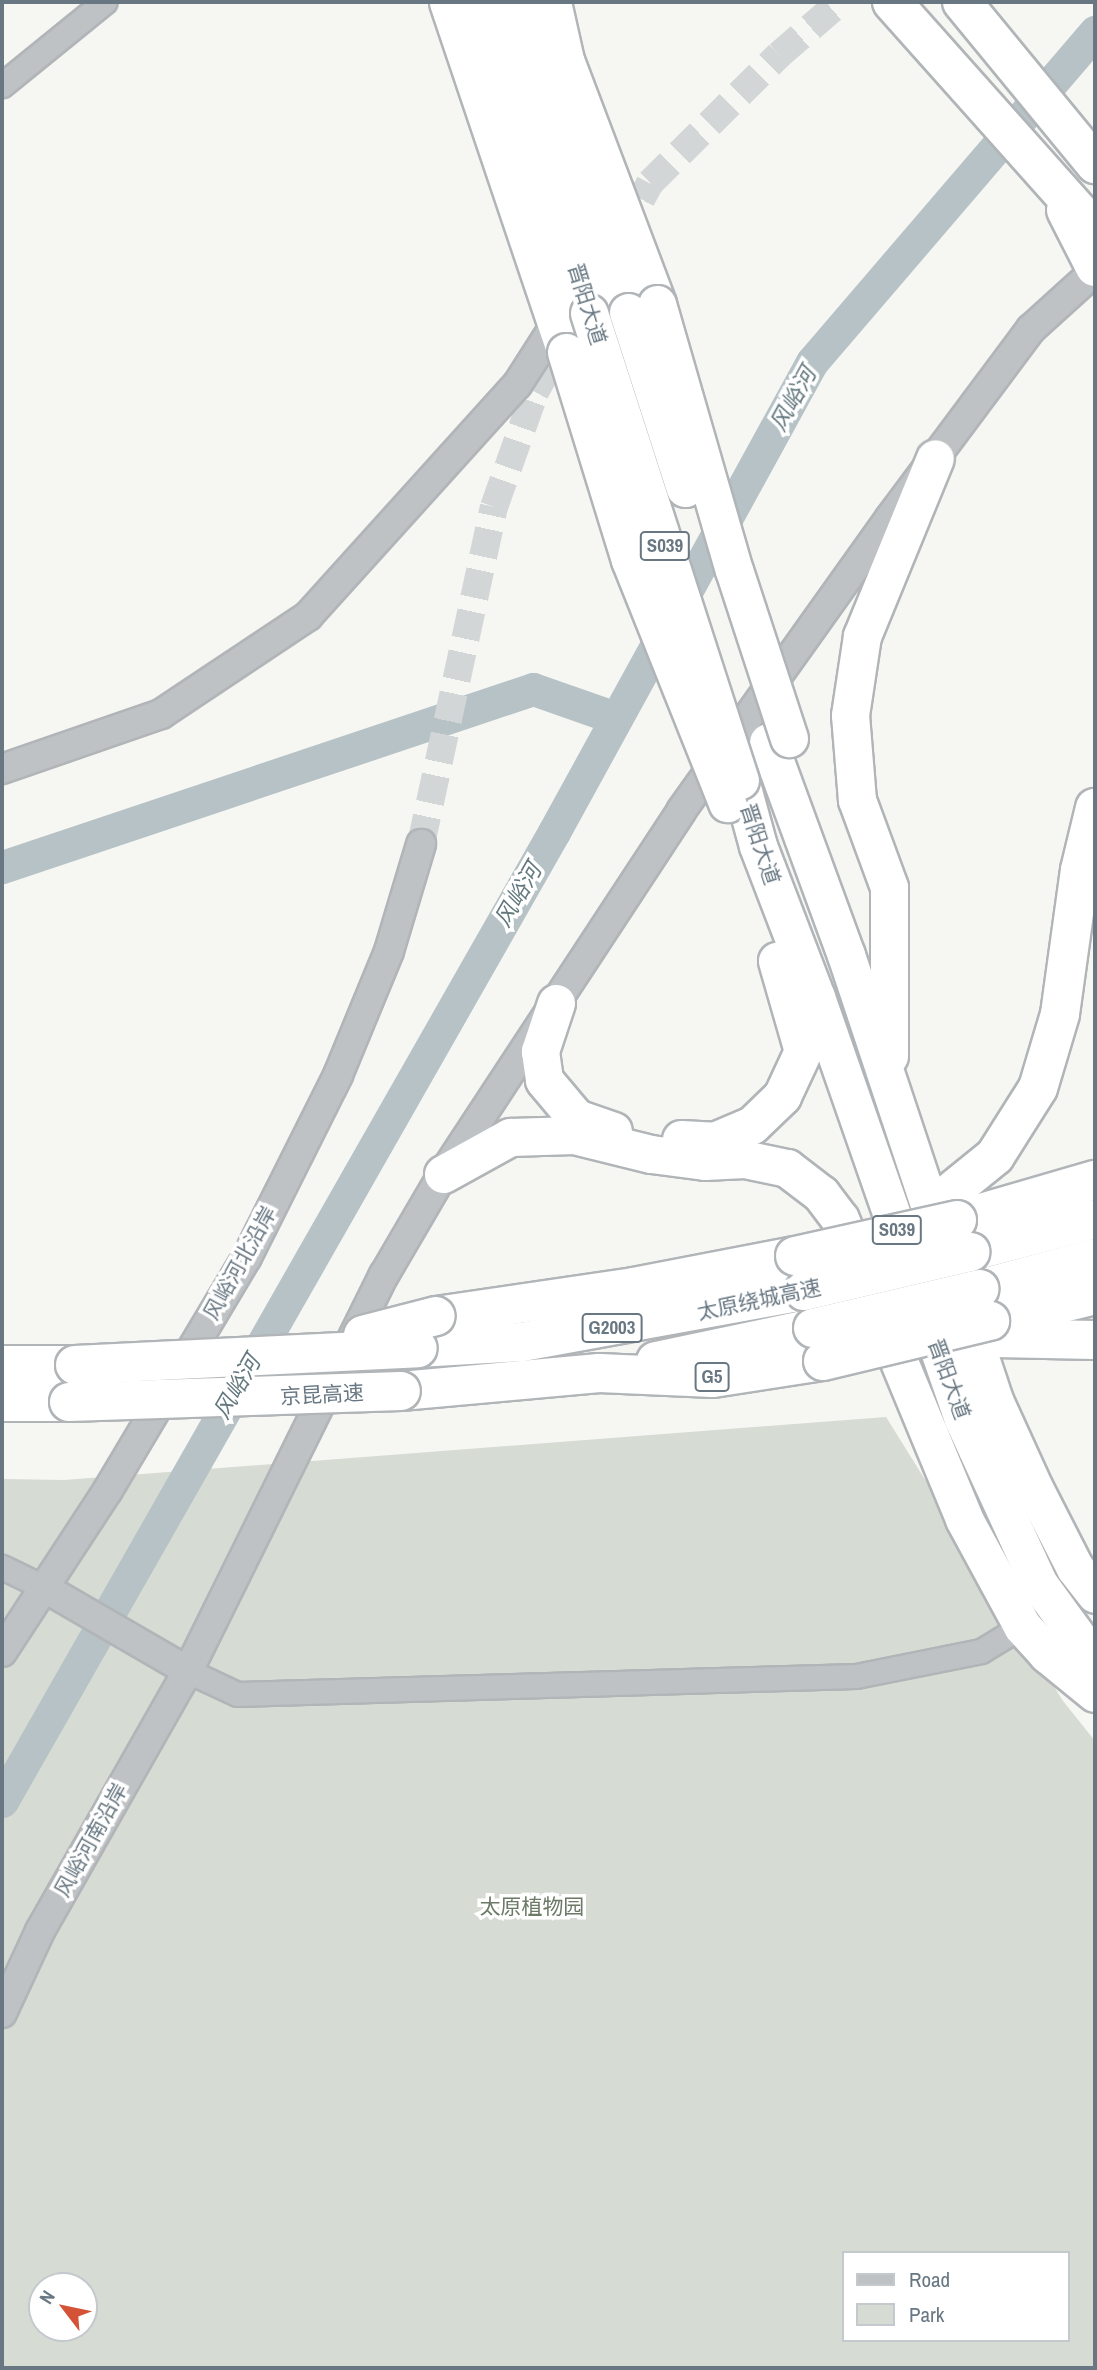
<!DOCTYPE html>
<meta charset="utf-8">
<style>
body{margin:0}
#map{position:relative;width:1097px;height:2370px;overflow:hidden;background:#f6f6f3;font-family:"Archivo Narrow","Noto Sans SC",sans-serif}
div>[style]{position:absolute}
.green>*{inset:0;background:#d6dbd3}
.river>*{height:33px;margin:-16.5px;padding:0 16.5px;transform-origin:16.5px;border-radius:16.5px;background:#b6c2c5}
.tertiary-tunnel>*{height:28px;margin-top:-14px;transform-origin:0;background:repeating-linear-gradient(90deg,#d2d6d7 0 28px,transparent 0 42px)}
.roads{filter:drop-shadow(2px 0 #b1b5b8) drop-shadow(-2px 0 #b1b5b8) drop-shadow(0 2px #b1b5b8) drop-shadow(0 -2px #b1b5b8)}
.minor>*{height:23px;margin:-11.5px;padding:0 11.5px;transform-origin:11.5px;border-radius:11.5px;background:#bec2c5}
.tertiary>*{height:28px;margin:-14px;padding:0 14px;transform-origin:14px;border-radius:14px;background:#bec2c5}
.trunk>*{height:37px;margin:-18.5px;padding:0 18.5px;transform-origin:18.5px;border-radius:18.5px;background:#fff}
.motorway>*{height:38px;margin:-19px;padding:0 19px;transform-origin:19px;border-radius:19px;background:#fff}
.bridges{filter:drop-shadow(2px 0 #b1b5b8) drop-shadow(-2px 0 #b1b5b8) drop-shadow(0 2px #b1b5b8) drop-shadow(0 -2px #b1b5b8)}
.trunk-bridge>*{height:37px;margin:-18.5px;padding:0 18.5px;transform-origin:18.5px;border-radius:18.5px;background:#fff}
.motorway-bridge>*{height:38px;margin:-19px;padding:0 19px;transform-origin:19px;border-radius:19px;background:#fff}
span{translate:-50% -50%;white-space:nowrap;text-align:center;line-height:1.15;-webkit-text-stroke:7px #fff;paint-order:stroke}
.shield-label span{padding:2px 5px;background:#fff;border:2px solid;border-radius:5px;-webkit-text-stroke-width:0}
.shield-label{font-size:19px;color:#687782;font-weight:700}
.street-label{font-size:21px;color:#687782}
.park-label{font-size:21px;color:#6b7966}
.water-label{font-size:23px;color:#63787e;font-style:italic}
.frame{position:absolute;inset:0;border:4px solid #687782;pointer-events:none}
.legend{position:absolute;left:842px;top:2251px;width:228px;height:91px;box-sizing:border-box;background:#fff;border:2px solid #c3c9cd;margin:0;padding:9px 12px;list-style:none;font-size:21px;color:#687782}
.legend li{display:flex;align-items:center;gap:14px;height:35px}
.legend b{width:35px;border:2px solid #c3c9cd}
.north{position:absolute;left:28px;top:2272px;width:70px;height:70px;box-sizing:border-box;background:#fff;border:2px solid #c3c9cd;border-radius:50%;rotate:302deg;font-size:19px;font-weight:700;line-height:28px;text-align:center;color:#687782}
.north::after{content:'';display:block;margin:auto;width:24px;height:32px;background:#d45336;clip-path:polygon(50% 0,100% 100%,50% 72%,0 100%)}
</style>
<div id="map">
<div class="green">
<i style="clip-path:polygon(evenodd,886px 1417px,1063px 1701px,1095px 1741px,1095px 2368px,2px 2368px,2px 1479px,64px 1480px,886px 1417px,843px 2253px,1067px 2253px,1067px 2340px,843px 2340px,843px 2253px,886px 1417px,42px 2286px,84px 2286px,84px 2328px,42px 2328px,42px 2286px)"></i>
</div>
<div class="river">
<i style="left:2px;top:867px;width:560px;rotate:-18.53deg"></i>
<i style="left:533px;top:689px;width:88px;rotate:19.3deg"></i>
<i style="left:2px;top:1801px;width:1115px;rotate:-60.33deg"></i>
<i style="left:554px;top:832px;width:536px;rotate:-61.24deg"></i>
<i style="left:812px;top:362px;width:435px;rotate:-49.4deg"></i>
</div>
<div class="tertiary-tunnel">
<i style="left:621px;top:236px;width:60px;rotate:-61.3deg"></i>
<i style="left:650px;top:183px;width:182px;rotate:-44.8deg"></i>
<i style="left:779px;top:55px;width:81px;rotate:-41deg"></i>
<i style="left:421px;top:844px;width:345px;rotate:-77.8deg"></i>
<i style="left:494px;top:507px;width:122px;rotate:-70.4deg"></i>
<i style="left:535px;top:392px;width:68px;rotate:-61.2deg"></i>
</div>
<div class="roads">
<div class="minor">
<i style="left:2px;top:85px;width:132px;rotate:-39.1deg"></i>
<i style="left:2px;top:1567px;width:46px;rotate:26deg"></i>
<i style="left:188px;top:1671px;width:54px;rotate:25.1deg"></i>
<i style="left:237px;top:1694px;width:619px;rotate:-1.67deg"></i>
<i style="left:856px;top:1676px;width:127px;rotate:-11.3deg"></i>
<i style="left:981px;top:1651px;width:48px;rotate:-31.4deg"></i>
</div>
<div class="tertiary">
<i style="left:2px;top:769px;width:168px;rotate:-19.1deg"></i>
<i style="left:161px;top:714px;width:177px;rotate:-33.7deg"></i>
<i style="left:308px;top:616px;width:312px;rotate:-47.9deg"></i>
<i style="left:517px;top:385px;width:72px;rotate:-57.4deg"></i>
<i style="left:43px;top:1587px;width:168px;rotate:30.1deg"></i>
<i style="left:2px;top:1652px;width:194px;rotate:-56.8deg"></i>
<i style="left:108px;top:1490px;width:271px;rotate:-59.2deg"></i>
<i style="left:247px;top:1257px;width:203px;rotate:-63.4deg"></i>
<i style="left:338px;top:1075px;width:134px;rotate:-67.6deg"></i>
<i style="left:389px;top:951px;width:112px;rotate:-73.3deg"></i>
<i style="left:2px;top:2013px;width:90px;rotate:-65.1deg"></i>
<i style="left:40px;top:1931px;width:299px;rotate:-60.4deg"></i>
<i style="left:188px;top:1671px;width:442px;rotate:-63.7deg"></i>
<i style="left:384px;top:1275px;width:117px;rotate:-59.7deg"></i>
<i style="left:443px;top:1174px;width:434px;rotate:-56.7deg"></i>
<i style="left:681px;top:811px;width:360px;rotate:-54.5deg"></i>
<i style="left:890px;top:518px;width:236px;rotate:-53.3deg"></i>
<i style="left:1031px;top:329px;width:86px;rotate:-42.2deg"></i>
</div>
<div class="trunk">
<i style="left:448px;top:2px;width:369px;rotate:71.4deg"></i>
<i style="left:485px;top:2px;width:328px;rotate:71.5deg"></i>
<i style="left:521px;top:2px;width:207px;rotate:72deg"></i>
<i style="left:585px;top:199px;width:121px;rotate:69.2deg"></i>
<i style="left:552px;top:2px;width:59px;rotate:77.4deg"></i>
<i style="left:565px;top:60px;width:261px;rotate:69.3deg"></i>
<i style="left:768px;top:742px;width:227px;rotate:69.9deg"></i>
<i style="left:846px;top:955px;width:467px;rotate:71.6deg"></i>
<i style="left:993px;top:1398px;width:99px;rotate:65.5deg"></i>
<i style="left:1034px;top:1488px;width:90px;rotate:62.9deg"></i>
<i style="left:1075px;top:1568px;width:33px;rotate:52deg"></i>
<i style="left:740px;top:780px;width:68px;rotate:74.7deg"></i>
<i style="left:758px;top:846px;width:162px;rotate:69deg"></i>
<i style="left:816px;top:997px;width:447px;rotate:70.8deg"></i>
<i style="left:963px;top:1419px;width:182px;rotate:65.3deg"></i>
<i style="left:1039px;top:1584px;width:95px;rotate:54deg"></i>
<i style="left:556px;top:1003px;width:51px;rotate:108.4deg"></i>
<i style="left:540px;top:1051px;width:29px;rotate:82deg"></i>
<i style="left:544px;top:1080px;width:50px;rotate:49.9deg"></i>
<i style="left:576px;top:1118px;width:39px;rotate:19deg"></i>
<i style="left:889px;top:1056px;width:169px;rotate:-90deg"></i>
<i style="left:889px;top:887px;width:93px;rotate:-110.2deg"></i>
<i style="left:857px;top:800px;width:85px;rotate:-94.7deg"></i>
<i style="left:850px;top:715px;width:80px;rotate:-81.4deg"></i>
<i style="left:862px;top:636px;width:192px;rotate:-67.7deg"></i>
<i style="left:681px;top:1139px;width:33px;rotate:3deg"></i>
<i style="left:714px;top:1141px;width:41px;rotate:-22.8deg"></i>
<i style="left:752px;top:1125px;width:42px;rotate:-44deg"></i>
<i style="left:782px;top:1096px;width:50px;rotate:-65deg"></i>
<i style="left:803px;top:1051px;width:94px;rotate:-106.1deg"></i>
<i style="left:443px;top:1174px;width:77px;rotate:-28.9deg"></i>
<i style="left:510px;top:1137px;width:64px;rotate:-1.8deg"></i>
<i style="left:574px;top:1135px;width:79px;rotate:13.9deg"></i>
<i style="left:651px;top:1154px;width:54px;rotate:7.4deg"></i>
<i style="left:705px;top:1161px;width:39px;rotate:-3deg"></i>
<i style="left:744px;top:1159px;width:44px;rotate:11.8deg"></i>
<i style="left:787px;top:1168px;width:43px;rotate:37.4deg"></i>
<i style="left:821px;top:1194px;width:31px;rotate:53deg"></i>
<i style="left:840px;top:1219px;width:325px;rotate:67.5deg"></i>
<i style="left:964px;top:1519px;width:122px;rotate:61.5deg"></i>
<i style="left:1022px;top:1626px;width:38px;rotate:48deg"></i>
<i style="left:1047px;top:1654px;width:62px;rotate:39.1deg"></i>
</div>
<div class="motorway">
<i style="left:892px;top:2px;width:305px;rotate:48.3deg"></i>
<i style="left:962px;top:2px;width:210px;rotate:50.6deg"></i>
<i style="left:1066px;top:210px;width:64px;rotate:63deg"></i>
<i style="left:947px;top:1195px;width:62px;rotate:-39.1deg"></i>
<i style="left:995px;top:1156px;width:80px;rotate:-57.7deg"></i>
<i style="left:1038px;top:1088px;width:77px;rotate:-73.4deg"></i>
<i style="left:1060px;top:1014px;width:145px;rotate:-82.1deg"></i>
<i style="left:1080px;top:870px;width:64px;rotate:-76.4deg"></i>
<i style="left:957px;top:1220px;width:144px;rotate:-16.2deg"></i>
<i style="left:970px;top:1252px;width:129px;rotate:-14.8deg"></i>
<i style="left:979px;top:1289px;width:120px;rotate:-15deg"></i>
<i style="left:436px;top:1316px;width:200px;rotate:-8.3deg"></i>
<i style="left:634px;top:1287px;width:164px;rotate:-10.9deg"></i>
<i style="left:990px;top:1321px;width:108px;rotate:-13.9deg"></i>
<i style="left:995px;top:1338px;width:100px;rotate:1.1deg"></i>
<i style="left:418px;top:1348px;width:104px;rotate:-3.3deg"></i>
<i style="left:522px;top:1342px;width:287px;rotate:-10.3deg"></i>
<i style="left:656px;top:1361px;width:160px;rotate:-11.9deg"></i>
<i style="left:2px;top:1365px;width:73px"></i>
<i style="left:401px;top:1391px;width:199px;rotate:-5.2deg"></i>
<i style="left:599px;top:1373px;width:114px;rotate:2.5deg"></i>
<i style="left:713px;top:1378px;width:111px;rotate:-8.8deg"></i>
<i style="left:2px;top:1402px;width:67px"></i>
</div>
</div>
<div class="bridges">
<div class="trunk-bridge">
<i style="left:657px;top:304px;width:277px;rotate:73.9deg"></i>
<i style="left:734px;top:570px;width:177px;rotate:71.9deg"></i>
<i style="left:628px;top:312px;width:185px;rotate:72.1deg"></i>
<i style="left:589px;top:313px;width:491px;rotate:72.1deg"></i>
<i style="left:566px;top:352px;width:218px;rotate:72.9deg"></i>
<i style="left:630px;top:560px;width:262px;rotate:68.2deg"></i>
</div>
<div class="motorway-bridge">
<i style="left:795px;top:1256px;width:166px;rotate:-12.5deg"></i>
<i style="left:804px;top:1291px;width:171px;rotate:-13.2deg"></i>
<i style="left:813px;top:1328px;width:171px;rotate:-13.2deg"></i>
<i style="left:363px;top:1335px;width:75px;rotate:-14.6deg"></i>
<i style="left:823px;top:1361px;width:172px;rotate:-13.5deg"></i>
<i style="left:75px;top:1365px;width:343px;rotate:-2.8deg"></i>
<i style="left:69px;top:1402px;width:332px;rotate:-1.9deg"></i>
</div>
</div>
<div class="shield-label">
<span style="left:665px;top:546px">S039</span>
<span style="left:897px;top:1230px">S039</span>
<span style="left:612px;top:1328px">G2003</span>
<span style="left:712px;top:1377px">G5</span>
</div>
<div class="street-label">
<span style="left:587px;top:304px;rotate:73deg">晋阳大道</span>
<span style="left:760px;top:844px;rotate:72deg">晋阳大道</span>
<span style="left:240px;top:1263px;rotate:-61deg">风峪河北沿岸</span>
<span style="left:759px;top:1300px;rotate:-12deg">太原绕城高速</span>
<span style="left:949px;top:1379px;rotate:70deg">晋阳大道</span>
<span style="left:322px;top:1395px;rotate:-3deg">京昆高速</span>
<span style="left:91px;top:1840px;rotate:-61deg">风峪河南沿岸</span>
</div>
<div class="park-label">
<span style="left:532px;top:1907px">太原植物园</span>
</div>
<div class="water-label">
<span style="left:793px;top:399px;rotate:-61deg">风峪河</span>
<span style="left:518px;top:895px;rotate:-60deg">风峪河</span>
<span style="left:237px;top:1387px;rotate:-60deg">风峪河</span>
</div>
<div class="frame"></div>
<ul class="legend">
<li><b style="height:9px;background:#bec2c5"></b>Road</li>
<li><b style="height:19px;background:#d6dbd3"></b>Park</li>
</ul>
<div class="north">N</div>
</div>
